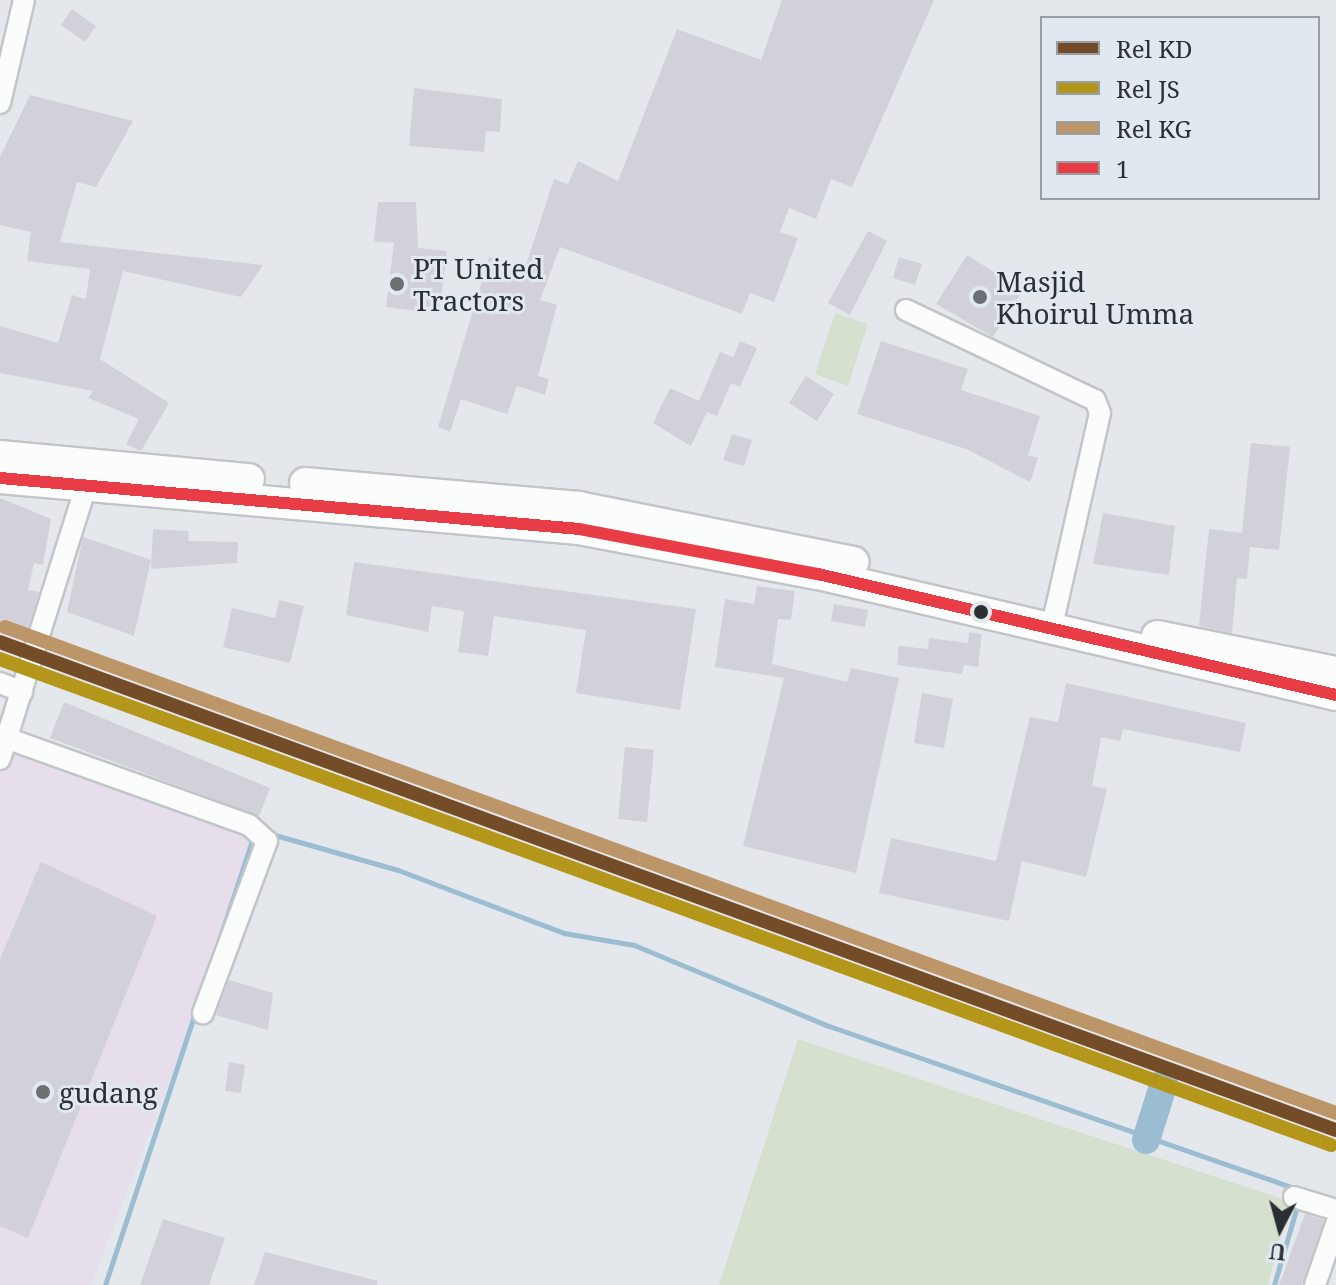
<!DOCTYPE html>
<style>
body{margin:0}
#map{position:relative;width:1336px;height:1285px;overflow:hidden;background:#e4e8ec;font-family:"Noto Serif",serif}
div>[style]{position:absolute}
.industrial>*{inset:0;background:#e6dfeb}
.green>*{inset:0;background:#d5e1ce}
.stream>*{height:5px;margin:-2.5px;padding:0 2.5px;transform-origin:2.5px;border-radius:2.5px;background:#9abdd1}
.river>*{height:28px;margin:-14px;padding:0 14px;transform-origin:14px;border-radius:14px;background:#9abdd1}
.building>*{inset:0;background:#d2d0d9}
.roads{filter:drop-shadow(2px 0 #c2c5c8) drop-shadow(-2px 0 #c2c5c8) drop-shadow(0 2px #c2c5c8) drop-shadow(0 -2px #c2c5c8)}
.minor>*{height:20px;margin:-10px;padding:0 10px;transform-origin:10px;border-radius:10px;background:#fbfcfc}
.highway>*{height:30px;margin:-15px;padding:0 15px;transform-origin:15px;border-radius:15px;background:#fbfcfc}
.bus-1>*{height:12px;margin:-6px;padding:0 6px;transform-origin:6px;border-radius:6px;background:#e83d46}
.rail-1>*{height:14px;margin:-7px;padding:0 7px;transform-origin:7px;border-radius:7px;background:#744c28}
.rail-2>*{height:14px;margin:-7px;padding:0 7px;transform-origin:7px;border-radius:7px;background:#b3961a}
.rail-3>*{height:14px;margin:-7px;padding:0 7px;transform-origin:7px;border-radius:7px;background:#bc9569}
.dots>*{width:22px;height:22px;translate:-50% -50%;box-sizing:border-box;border:4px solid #e1e8f0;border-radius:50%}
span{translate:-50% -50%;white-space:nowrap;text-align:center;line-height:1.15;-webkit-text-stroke:6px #e1e8f0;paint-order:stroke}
.poi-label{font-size:28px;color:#2c2f32}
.left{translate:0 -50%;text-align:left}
.legend{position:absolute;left:1040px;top:16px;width:280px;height:184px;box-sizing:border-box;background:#e1e8f0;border:2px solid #999ea4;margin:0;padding:10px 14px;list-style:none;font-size:24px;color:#2c2f32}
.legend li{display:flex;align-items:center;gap:16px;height:40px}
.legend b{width:40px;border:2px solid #999ea4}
.north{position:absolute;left:1240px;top:1189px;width:80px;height:80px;-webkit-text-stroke:6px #e1e8f0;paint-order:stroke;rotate:186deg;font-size:22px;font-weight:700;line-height:32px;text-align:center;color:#2c2f32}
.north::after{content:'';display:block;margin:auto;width:28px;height:36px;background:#2c2f32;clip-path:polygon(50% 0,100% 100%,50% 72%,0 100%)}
</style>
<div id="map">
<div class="industrial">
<i style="clip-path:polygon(0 734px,266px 830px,91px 1285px,0 1285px)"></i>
</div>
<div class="green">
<i style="clip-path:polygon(835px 313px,868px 324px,848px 386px,815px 374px)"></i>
<i style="clip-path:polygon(798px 1039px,1289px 1201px,1268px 1285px,719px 1285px)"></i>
</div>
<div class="stream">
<i style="left:268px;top:833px;width:135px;rotate:15.9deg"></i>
<i style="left:398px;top:870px;width:178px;rotate:20.8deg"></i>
<i style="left:564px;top:933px;width:71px;rotate:9.7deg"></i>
<i style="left:634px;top:945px;width:211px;rotate:22.6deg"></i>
<i style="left:829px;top:1026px;width:495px;rotate:19.2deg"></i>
<i style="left:105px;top:1285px;width:474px;rotate:-71.7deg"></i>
<i style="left:1274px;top:1285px;width:85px;rotate:-73.7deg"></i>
</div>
<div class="river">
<i style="left:1146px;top:1140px;width:60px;rotate:-72.5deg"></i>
</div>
<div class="building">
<i style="clip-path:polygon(782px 0,934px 0,852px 187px,831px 179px,816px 219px,789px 208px,780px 232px,798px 238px,774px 302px,750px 293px,742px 314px,560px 247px,540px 300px,557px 305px,538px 376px,549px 379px,545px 395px,517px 386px,507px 414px,461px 399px,450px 432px,438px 427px,489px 257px,525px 268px,554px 179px,568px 184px,578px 161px,618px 181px,677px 29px,761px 60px)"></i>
<i style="clip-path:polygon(72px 9px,96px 26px,85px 42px,61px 25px)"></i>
<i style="clip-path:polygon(414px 88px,502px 99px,500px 132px,486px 131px,484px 152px,409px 146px)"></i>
<i style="clip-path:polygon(30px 95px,133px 121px,96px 187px,77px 182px,60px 242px,263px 265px,241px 297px,123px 271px,100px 359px,169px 403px,141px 451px,126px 444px,139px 419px,88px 398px,93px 391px,0 373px,0 326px,58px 343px,72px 295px,86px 299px,90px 269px,27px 261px,31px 232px,0 225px,0 157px)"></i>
<i style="clip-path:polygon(378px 202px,416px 202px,418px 248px,447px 251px,439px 314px,386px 307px,394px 243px,374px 241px)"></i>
<i style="clip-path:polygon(868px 231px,887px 241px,850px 315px,828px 303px)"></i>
<i style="clip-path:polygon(967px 255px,1023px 290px,993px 337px,936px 304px)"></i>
<i style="clip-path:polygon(899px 257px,922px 264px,915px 285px,893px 278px)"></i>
<i style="clip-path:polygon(740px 341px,757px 348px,740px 387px,731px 383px,717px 416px,707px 412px,691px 446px,653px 423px,670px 388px,699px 401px,720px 352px,733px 357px)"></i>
<i style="clip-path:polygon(881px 341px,968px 369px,961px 390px,1040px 416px,1028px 455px,1038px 458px,1030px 482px,966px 449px,857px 414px)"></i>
<i style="clip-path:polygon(806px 376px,834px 394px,817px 421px,789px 403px)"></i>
<i style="clip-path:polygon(732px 434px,752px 440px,744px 466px,723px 460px)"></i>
<i style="clip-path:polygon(1251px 443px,1290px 447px,1279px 550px,1250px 547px,1247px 579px,1237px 578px,1232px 633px,1199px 626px,1209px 529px,1242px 533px)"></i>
<i style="clip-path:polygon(0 498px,51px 519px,43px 565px,34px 563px,28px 590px,39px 592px,28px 628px,0 621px)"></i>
<i style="clip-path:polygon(1103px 513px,1175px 526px,1169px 575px,1093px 564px)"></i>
<i style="clip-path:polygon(153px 529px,189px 531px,188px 541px,238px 542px,237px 563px,151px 569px)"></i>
<i style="clip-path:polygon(83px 537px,151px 560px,134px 636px,67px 612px)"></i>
<i style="clip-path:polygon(354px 562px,696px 609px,680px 710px,576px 693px,586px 630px,494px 616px,488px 656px,458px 652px,464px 611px,432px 606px,428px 632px,346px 615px)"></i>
<i style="clip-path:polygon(757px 586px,795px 591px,791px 620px,778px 619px,772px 664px,847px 682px,851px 668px,899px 678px,856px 873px,743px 846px,784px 678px,715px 667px,725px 599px,754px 604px)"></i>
<i style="clip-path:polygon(279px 600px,304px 606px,290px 663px,223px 647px,232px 608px,275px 618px)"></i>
<i style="clip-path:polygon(834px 604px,868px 610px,865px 627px,831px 621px)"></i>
<i style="clip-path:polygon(969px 632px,982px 634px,978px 667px,964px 665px,962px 674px,897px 665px,899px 646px,928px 649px,929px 638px,968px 643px)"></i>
<i style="clip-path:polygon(1066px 683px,1246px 723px,1240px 752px,1123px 729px,1120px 741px,1101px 737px,1092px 786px,1107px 789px,1086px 877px,1022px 861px,1009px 921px,879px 893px,891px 838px,996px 861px,1030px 717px,1058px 722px)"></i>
<i style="clip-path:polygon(922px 693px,953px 699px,944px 748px,914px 743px)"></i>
<i style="clip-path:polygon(64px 702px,270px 788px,259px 816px,50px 738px)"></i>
<i style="clip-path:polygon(625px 747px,654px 750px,647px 822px,618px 819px)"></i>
<i style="clip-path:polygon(41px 862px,157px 916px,28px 1238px,0 1226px,0 959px)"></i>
<i style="clip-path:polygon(229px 980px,273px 993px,268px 1030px,216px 1015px)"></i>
<i style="clip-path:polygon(229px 1062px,245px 1065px,241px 1093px,225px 1091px)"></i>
<i style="clip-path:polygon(1305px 1214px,1324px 1220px,1302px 1285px,1279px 1285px)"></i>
<i style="clip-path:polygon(163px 1219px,225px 1238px,209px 1285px,140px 1285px)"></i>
<i style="clip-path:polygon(265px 1252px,378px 1281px,377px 1285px,254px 1285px)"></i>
</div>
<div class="roads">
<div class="minor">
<i style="left:0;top:103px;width:106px;rotate:-76.9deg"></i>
<i style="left:906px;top:310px;width:209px;rotate:25.5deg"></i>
<i style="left:1095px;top:400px;width:14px;rotate:69deg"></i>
<i style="left:1100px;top:413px;width:205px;rotate:102.7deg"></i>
<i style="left:0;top:683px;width:24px;rotate:22deg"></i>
<i style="left:6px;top:738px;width:258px;rotate:19.7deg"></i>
<i style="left:249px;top:825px;width:24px;rotate:42deg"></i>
<i style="left:267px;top:841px;width:184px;rotate:110.4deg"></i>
<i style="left:0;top:759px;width:283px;rotate:-72.5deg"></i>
<i style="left:1294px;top:1197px;width:44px;rotate:17.2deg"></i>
<i style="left:1315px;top:1285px;width:65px;rotate:-71deg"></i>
</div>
<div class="highway">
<i style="left:0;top:456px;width:250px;rotate:5.3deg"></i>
<i style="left:0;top:478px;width:581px;rotate:5.03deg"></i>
<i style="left:579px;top:529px;width:243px;rotate:10.7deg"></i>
<i style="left:818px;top:574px;width:532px;rotate:13.15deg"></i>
<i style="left:305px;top:483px;width:274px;rotate:5deg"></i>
<i style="left:578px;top:507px;width:281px;rotate:11.3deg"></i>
<i style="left:1157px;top:636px;width:183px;rotate:11.4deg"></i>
</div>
</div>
<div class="bus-1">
<i style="left:0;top:478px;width:581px;rotate:5.03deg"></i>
<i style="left:579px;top:529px;width:243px;rotate:10.7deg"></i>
<i style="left:818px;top:574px;width:532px;rotate:13.15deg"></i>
</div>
<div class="rail-1">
<i style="left:0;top:642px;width:1422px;rotate:20.07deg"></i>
</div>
<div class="rail-2">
<i style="left:0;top:659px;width:1417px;rotate:20.06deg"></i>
</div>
<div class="rail-3">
<i style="left:5px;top:627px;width:1417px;rotate:20.06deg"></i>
</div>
<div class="dots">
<i style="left:397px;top:284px;background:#6c7073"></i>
<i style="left:980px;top:297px;background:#6c7073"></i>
<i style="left:981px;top:612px;background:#2c2f32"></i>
<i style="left:43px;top:1092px;background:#6c7073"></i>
</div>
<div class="poi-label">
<span class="left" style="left:413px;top:284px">PT United<br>Tractors</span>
<span class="left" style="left:996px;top:297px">Masjid<br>Khoirul Umma</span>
<span class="left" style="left:59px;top:1092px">gudang</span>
</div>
<ul class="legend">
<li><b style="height:10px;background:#744c28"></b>Rel KD</li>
<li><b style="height:10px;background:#b3961a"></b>Rel JS</li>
<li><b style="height:10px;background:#bc9569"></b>Rel KG</li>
<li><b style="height:10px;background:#e83d46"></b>1</li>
</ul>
<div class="north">U</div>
</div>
